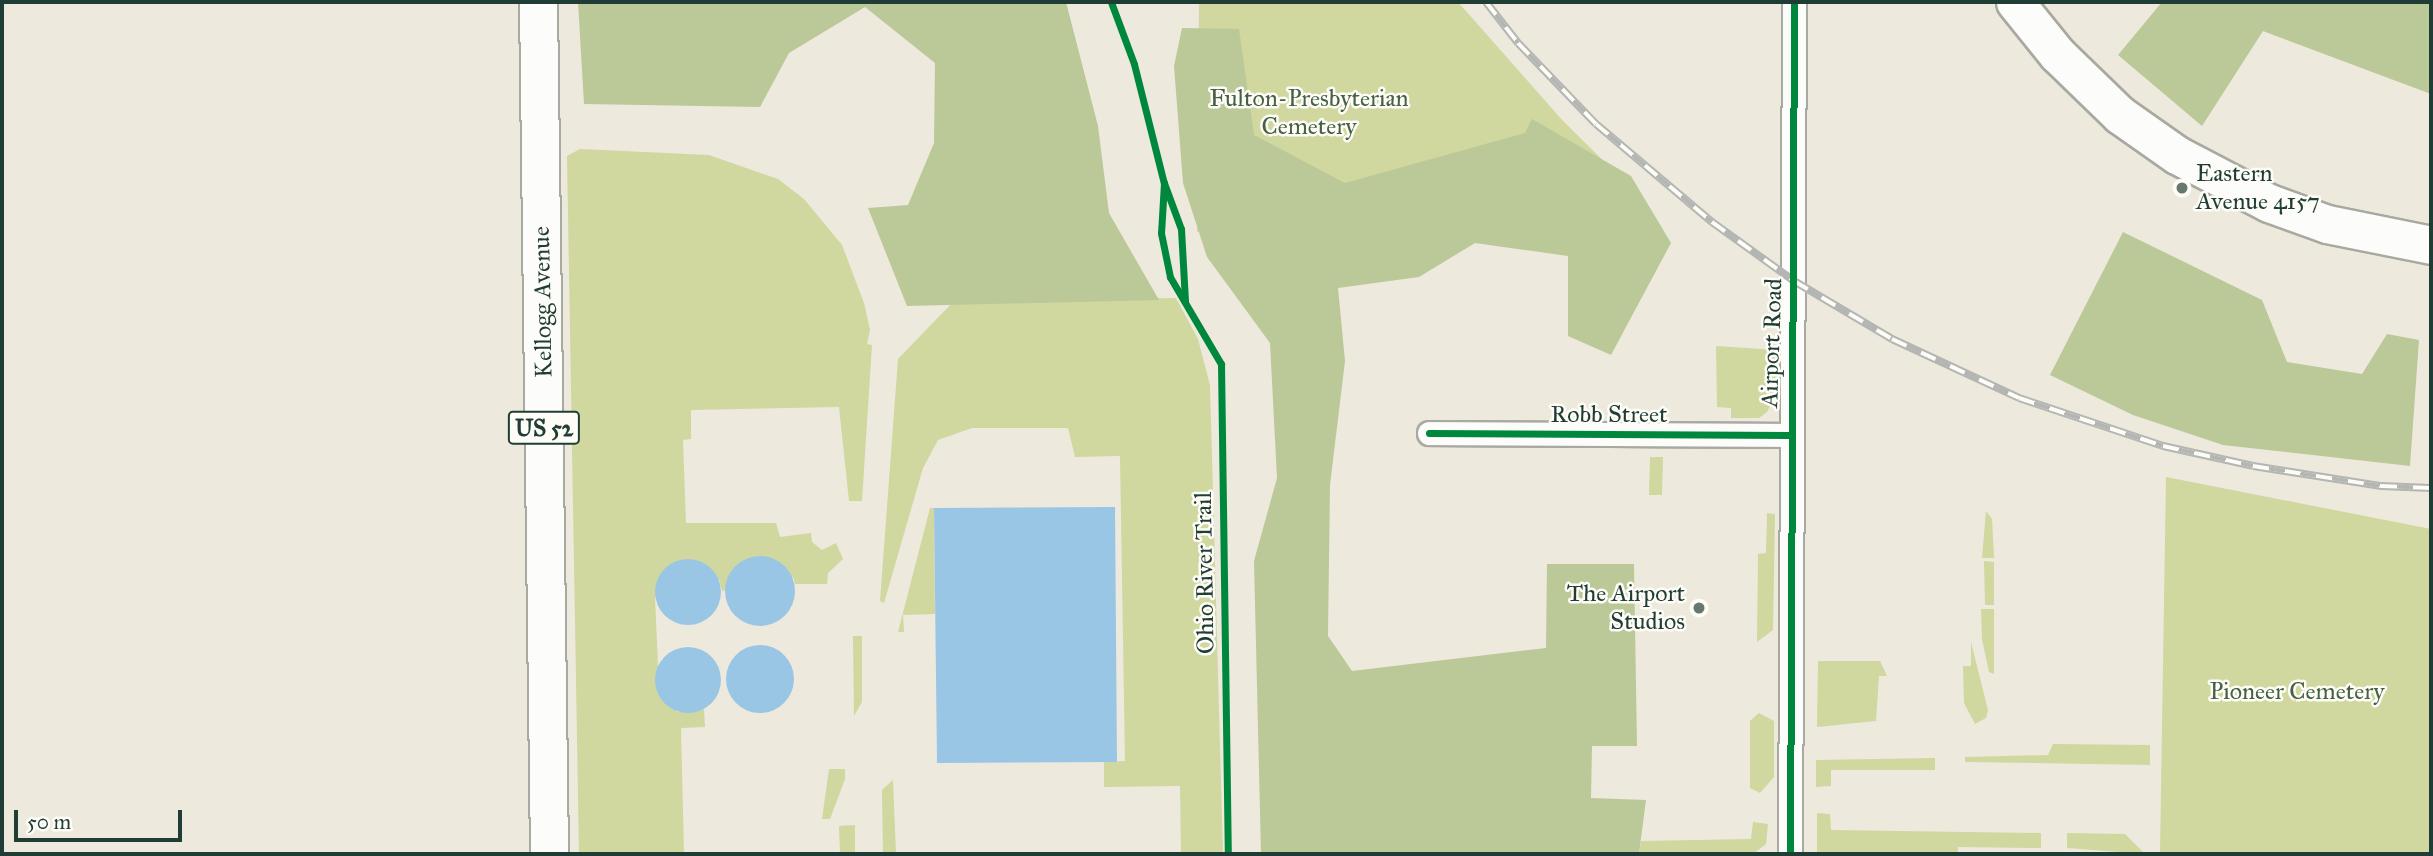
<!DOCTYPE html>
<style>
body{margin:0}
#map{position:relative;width:2433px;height:856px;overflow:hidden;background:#eee9dd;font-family:"IM FELL Great Primer",serif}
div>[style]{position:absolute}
.green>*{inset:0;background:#d0d79f}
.forest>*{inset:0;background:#bbc898}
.water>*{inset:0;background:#9ac6e6}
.round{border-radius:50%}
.roads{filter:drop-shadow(2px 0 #a8a9a1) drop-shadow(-2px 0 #a8a9a1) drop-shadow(0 2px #a8a9a1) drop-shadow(0 -2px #a8a9a1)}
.street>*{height:23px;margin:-11.5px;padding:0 11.5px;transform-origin:11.5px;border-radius:11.5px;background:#fcfcfa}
.primary>*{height:37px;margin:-18.5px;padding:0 18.5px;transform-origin:18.5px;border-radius:18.5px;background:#fcfcfa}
.rail>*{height:8px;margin-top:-4px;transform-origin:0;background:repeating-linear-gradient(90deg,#fdfcf7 0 16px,#b3b6b3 0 32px);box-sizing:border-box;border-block:2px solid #b3b6b3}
.cycleway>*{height:7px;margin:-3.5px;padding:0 3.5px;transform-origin:3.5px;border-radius:3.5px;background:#00873e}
.dots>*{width:19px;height:19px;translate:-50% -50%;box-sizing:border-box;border:4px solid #fdfcf7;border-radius:50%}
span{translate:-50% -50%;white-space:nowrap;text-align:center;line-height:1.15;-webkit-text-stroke:5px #fdfcf7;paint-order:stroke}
.shield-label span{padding:2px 5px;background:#fdfcf7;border:2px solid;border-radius:5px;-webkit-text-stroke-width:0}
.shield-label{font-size:23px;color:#1f3d34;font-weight:700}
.park-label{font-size:24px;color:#456042}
.poi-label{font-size:24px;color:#1f3d34}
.left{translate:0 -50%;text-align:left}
.right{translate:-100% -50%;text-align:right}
.street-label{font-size:24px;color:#1f3d34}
.frame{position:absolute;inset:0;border:4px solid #1f3d34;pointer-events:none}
.scale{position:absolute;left:14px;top:810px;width:168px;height:32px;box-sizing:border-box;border:4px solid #1f3d34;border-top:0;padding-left:9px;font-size:21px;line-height:24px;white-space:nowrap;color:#1f3d34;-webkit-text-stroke:5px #fdfcf7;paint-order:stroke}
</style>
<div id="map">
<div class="green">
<i style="clip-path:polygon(1199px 2px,1458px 2px,1563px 121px,1640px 197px,1197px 232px)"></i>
<i style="clip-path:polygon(580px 149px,709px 155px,778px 179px,804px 199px,842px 245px,864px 303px,870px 330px,867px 344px,872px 345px,862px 501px,849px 501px,839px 407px,691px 410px,691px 439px,683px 440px,686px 523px,776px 523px,780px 537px,811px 533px,812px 542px,822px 550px,836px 543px,843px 559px,828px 573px,827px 584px,795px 584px,793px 577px,722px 591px,719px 579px,655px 597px,658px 666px,677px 712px,704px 709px,705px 727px,681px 728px,684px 854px,579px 854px,567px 156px)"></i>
<i style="clip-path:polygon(1176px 298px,1198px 339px,1210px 385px,1223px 854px,1181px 854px,1180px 786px,1104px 787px,1104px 762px,1125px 761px,1120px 456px,1075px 457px,1068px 428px,972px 428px,938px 440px,923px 468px,884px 603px,880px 601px,898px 359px,953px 302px)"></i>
<i style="clip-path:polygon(1716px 346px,1778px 350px,1777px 393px,1767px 412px,1759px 418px,1731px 418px,1731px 408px,1717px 407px)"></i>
<i style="clip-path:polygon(1650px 457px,1663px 457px,1662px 495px,1649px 495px)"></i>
<i style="clip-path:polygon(2166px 477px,2431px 529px,2431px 854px,2160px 854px)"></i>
<i style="clip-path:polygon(930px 508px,934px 508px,935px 614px,903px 615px,904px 632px,898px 632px)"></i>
<i style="clip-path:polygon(1986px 511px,1992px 519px,1994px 558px,1982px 558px)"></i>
<i style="clip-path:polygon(1767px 513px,1775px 514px,1773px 630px,1757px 642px,1758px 554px,1766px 553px)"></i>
<i style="clip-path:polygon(1984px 561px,1994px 562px,1994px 605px,1985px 605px)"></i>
<i style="clip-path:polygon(1981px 609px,1994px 609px,1994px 674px,1989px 672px,1982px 639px)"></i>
<i style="clip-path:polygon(853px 636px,862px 636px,862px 702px,854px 716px)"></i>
<i style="clip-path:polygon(1971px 642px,1988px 710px,1986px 718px,1975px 724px,1964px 703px,1963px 666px,1971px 666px)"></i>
<i style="clip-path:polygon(1818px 661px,1880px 661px,1887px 676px,1879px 676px,1876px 721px,1817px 727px)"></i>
<i style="clip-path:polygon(1759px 713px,1774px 721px,1774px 777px,1760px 793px,1750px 788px,1750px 721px)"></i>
<i style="clip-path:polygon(2053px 744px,2150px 745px,2150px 765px,1965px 762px,1965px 757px,2048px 755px)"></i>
<i style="clip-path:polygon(1935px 758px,1935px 770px,1831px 770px,1831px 786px,1816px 787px,1816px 760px)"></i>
<i style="clip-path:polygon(829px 769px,845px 769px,845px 779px,830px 819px,822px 819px)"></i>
<i style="clip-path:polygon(893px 780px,896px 854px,883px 854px,882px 790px)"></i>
<i style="clip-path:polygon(1817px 813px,1830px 814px,1831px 830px,2041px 833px,2041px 848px,1958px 847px,1958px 853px,1943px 854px,1817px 854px)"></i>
<i style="clip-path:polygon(1753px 822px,1768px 824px,1766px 844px,1753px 854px,1639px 854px,1641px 841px,1751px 839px)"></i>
<i style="clip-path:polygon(855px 825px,855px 854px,840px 854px,839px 826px)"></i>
<i style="clip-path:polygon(2067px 833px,2125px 834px,2145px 854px,2067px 848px)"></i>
</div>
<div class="forest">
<i style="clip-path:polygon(578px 2px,1066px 2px,1098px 126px,1109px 213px,1159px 300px,907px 306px,868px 208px,908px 205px,934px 143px,935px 63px,865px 7px,789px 53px,760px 107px,584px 104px)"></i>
<i style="clip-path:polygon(2162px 2px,2431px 2px,2431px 94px,2263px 31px,2202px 126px,2118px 55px)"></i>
<i style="clip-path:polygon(1182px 28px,1239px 29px,1254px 135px,1345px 183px,1525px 133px,1532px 119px,1631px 176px,1671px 243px,1611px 355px,1568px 336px,1568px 256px,1475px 243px,1419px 277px,1338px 288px,1345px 361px,1330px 485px,1328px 636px,1352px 671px,1546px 648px,1547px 564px,1634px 564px,1637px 746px,1592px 746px,1591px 798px,1646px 800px,1639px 854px,1261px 854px,1254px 561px,1277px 478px,1270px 343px,1207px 257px,1183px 183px,1174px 66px)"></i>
<i style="clip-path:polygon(2123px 232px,2262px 300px,2287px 362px,2362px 374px,2387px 334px,2419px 340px,2410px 466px,2223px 445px,2133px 415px,2050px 375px)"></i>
</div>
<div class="water">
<i style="clip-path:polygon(1115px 507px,1117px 762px,937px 763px,934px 508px)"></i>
<i class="round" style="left:725px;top:556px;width:70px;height:70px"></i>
<i class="round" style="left:655px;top:559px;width:66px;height:66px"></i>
<i class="round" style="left:726px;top:645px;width:68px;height:68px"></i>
<i class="round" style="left:655px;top:647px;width:66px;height:66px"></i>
</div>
<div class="roads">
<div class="street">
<i style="left:1429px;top:433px;width:360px;rotate:0.3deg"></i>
<i style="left:1790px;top:854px;width:852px;rotate:-89.73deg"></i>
</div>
<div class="primary">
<i style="left:538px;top:2px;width:852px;rotate:89.26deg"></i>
<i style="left:2015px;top:2px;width:67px;rotate:51.1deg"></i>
<i style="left:2057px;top:54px;width:88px;rotate:44.1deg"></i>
<i style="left:2120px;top:115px;width:70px;rotate:35.1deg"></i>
<i style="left:2177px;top:155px;width:104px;rotate:27.6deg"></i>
<i style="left:2269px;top:203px;width:62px;rotate:19.9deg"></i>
<i style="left:2327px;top:224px;width:106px;rotate:11.4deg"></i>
</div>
</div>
<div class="rail">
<i style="left:1486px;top:2px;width:52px;rotate:52deg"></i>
<i style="left:1518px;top:43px;width:112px;rotate:46.1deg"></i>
<i style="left:1596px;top:124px;width:152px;rotate:40.2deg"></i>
<i style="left:1712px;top:222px;width:101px;rotate:35.7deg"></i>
<i style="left:1794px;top:281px;width:114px;rotate:30.6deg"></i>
<i style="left:1892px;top:339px;width:140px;rotate:24.9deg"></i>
<i style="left:2019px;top:398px;width:152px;rotate:18.4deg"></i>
<i style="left:2163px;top:446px;width:92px;rotate:12.5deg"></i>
<i style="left:2253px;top:466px;width:130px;rotate:8.9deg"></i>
<i style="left:2381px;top:486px;width:50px;rotate:2.3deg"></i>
</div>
<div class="cycleway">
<i style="left:1111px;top:2px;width:66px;rotate:69.6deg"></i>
<i style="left:1134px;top:64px;width:123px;rotate:75.9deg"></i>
<i style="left:1164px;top:183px;width:49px;rotate:69.7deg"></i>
<i style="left:1181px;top:229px;width:72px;rotate:86.8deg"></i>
<i style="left:1164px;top:183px;width:50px;rotate:93.4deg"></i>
<i style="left:1161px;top:233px;width:45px;rotate:78.4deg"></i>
<i style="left:1170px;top:277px;width:101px;rotate:59.6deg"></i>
<i style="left:1221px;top:364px;width:490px;rotate:89.2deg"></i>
<i style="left:1429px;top:433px;width:360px;rotate:0.3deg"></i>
<i style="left:1790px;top:854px;width:852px;rotate:-89.73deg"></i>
</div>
<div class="dots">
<i style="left:2182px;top:188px;background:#67796f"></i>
<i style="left:1699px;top:608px;background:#67796f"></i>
</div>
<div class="shield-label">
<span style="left:544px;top:428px">US 52</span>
</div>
<div class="park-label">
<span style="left:1309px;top:113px">Fulton-Presbyterian<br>Cemetery</span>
<span style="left:2297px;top:692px">Pioneer Cemetery</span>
</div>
<div class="poi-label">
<span class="left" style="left:2196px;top:188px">Eastern<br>Avenue 4157</span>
<span class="right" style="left:1685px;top:608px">The Airport<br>Studios</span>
</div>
<div class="street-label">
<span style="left:543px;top:302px;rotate:-91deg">Kellogg Avenue</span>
<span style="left:1772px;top:343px;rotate:-88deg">Airport Road</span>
<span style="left:1609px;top:415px">Robb Street</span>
<span style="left:1205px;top:573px;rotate:-91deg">Ohio River Trail</span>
</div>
<div class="frame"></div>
<div class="scale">50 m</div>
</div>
